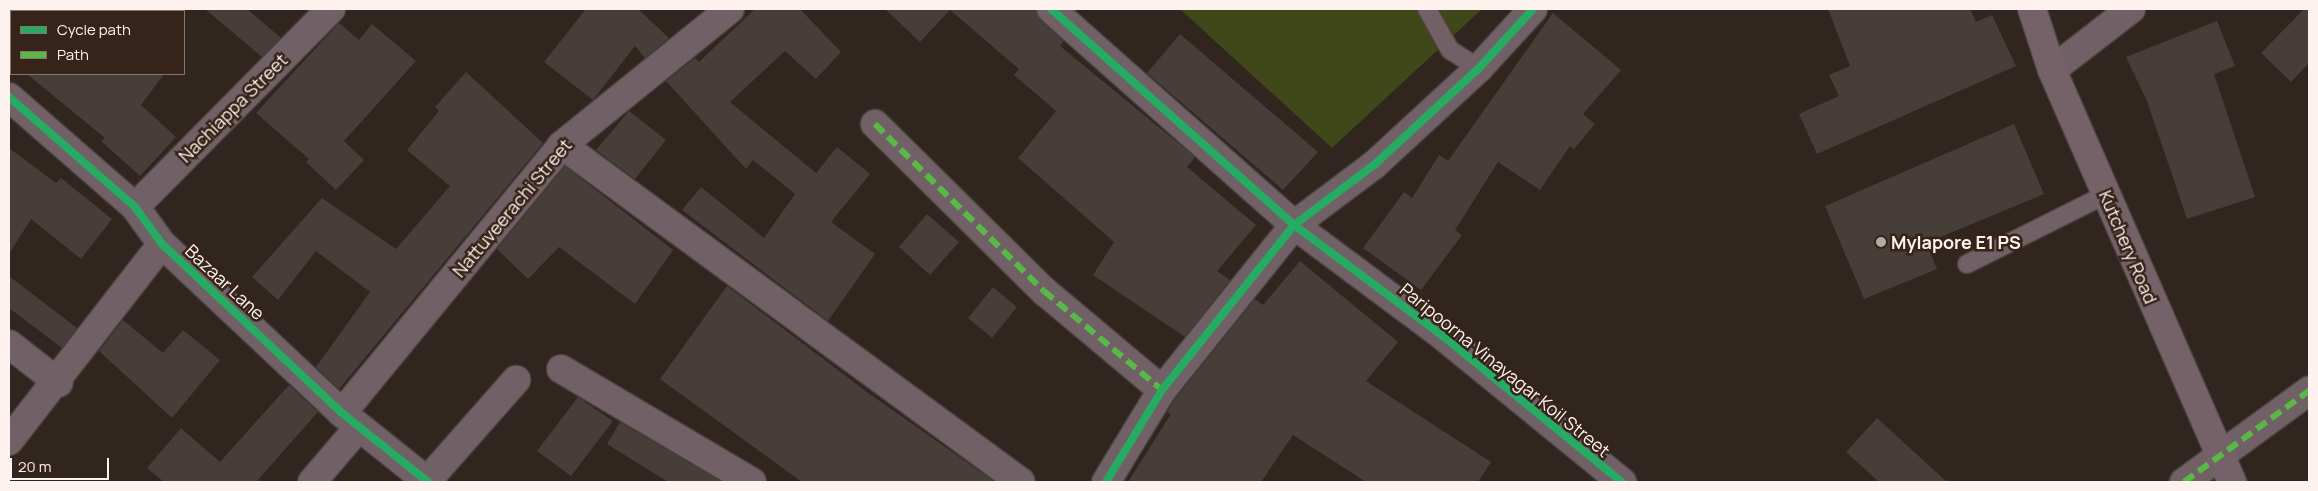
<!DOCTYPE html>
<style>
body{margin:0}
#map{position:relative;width:2318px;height:491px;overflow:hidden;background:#30251f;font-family:Manrope,sans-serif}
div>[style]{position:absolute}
.green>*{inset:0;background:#404719}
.building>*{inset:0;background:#473e39}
.roads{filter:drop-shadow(1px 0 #4b433e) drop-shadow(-1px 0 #4b433e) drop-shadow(0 1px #4b433e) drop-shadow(0 -1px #4b433e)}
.service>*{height:18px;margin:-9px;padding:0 9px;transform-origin:9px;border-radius:9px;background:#716066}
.minor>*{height:28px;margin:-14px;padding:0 14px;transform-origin:14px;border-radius:14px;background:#716066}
.secondary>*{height:28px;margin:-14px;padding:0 14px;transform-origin:14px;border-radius:14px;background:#756168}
.quiet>*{height:6px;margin-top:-3px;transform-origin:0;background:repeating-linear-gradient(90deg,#58b947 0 12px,transparent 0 18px)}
.cycleway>*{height:8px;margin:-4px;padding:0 4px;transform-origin:4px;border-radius:4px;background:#26ab63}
.dots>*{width:14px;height:14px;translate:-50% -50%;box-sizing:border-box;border:2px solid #362319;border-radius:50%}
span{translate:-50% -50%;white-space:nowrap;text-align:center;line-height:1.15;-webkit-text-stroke:5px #362319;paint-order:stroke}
.street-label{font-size:18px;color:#fdf2ed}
.poi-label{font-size:18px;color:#fdf2ed;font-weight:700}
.left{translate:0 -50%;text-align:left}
.frame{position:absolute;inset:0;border:10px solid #fdf2ed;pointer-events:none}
.legend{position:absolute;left:10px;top:10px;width:175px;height:65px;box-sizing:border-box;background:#362319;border:1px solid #86766e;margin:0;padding:6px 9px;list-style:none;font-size:15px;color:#fdf2ed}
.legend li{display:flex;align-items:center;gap:10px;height:25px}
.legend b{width:25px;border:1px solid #86766e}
.scale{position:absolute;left:10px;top:458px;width:99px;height:22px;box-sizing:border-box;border:2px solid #fdf2ed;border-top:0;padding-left:6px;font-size:15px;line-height:18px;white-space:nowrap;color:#fdf2ed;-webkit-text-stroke:4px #362319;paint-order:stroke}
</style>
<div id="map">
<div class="green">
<i style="clip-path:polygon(1180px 9px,1482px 9px,1332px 148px)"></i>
</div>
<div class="building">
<i style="clip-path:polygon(205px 9px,247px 9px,281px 38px,262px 57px)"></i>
<i style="clip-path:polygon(586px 9px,638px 9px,669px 38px,645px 58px,635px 46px,593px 100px,544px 62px)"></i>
<i style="clip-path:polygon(755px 9px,800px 9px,841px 52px,816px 79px,785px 51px,730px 102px,816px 173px,837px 147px,870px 174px,831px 222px,875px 254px,828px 321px,682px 210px,701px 187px,764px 238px,795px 194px,753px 160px,746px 169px,666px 81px,695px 58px,699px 62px)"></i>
<i style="clip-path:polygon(885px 9px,1036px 9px,1040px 20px,1064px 41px,1060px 46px,1195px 157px,1187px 167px,1256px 225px,1217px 271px,1230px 280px,1185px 337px,1093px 275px,1114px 242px,1018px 158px,1056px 111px,1014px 75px,1019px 69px,950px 10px,920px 42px)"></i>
<i style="clip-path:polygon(1828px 9px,1970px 9px,1976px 22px,1992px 15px,2016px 66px,1817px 154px,1799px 114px,1839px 96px,1829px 75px,1850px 66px)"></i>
<i style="clip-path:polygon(2304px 9px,2309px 9px,2309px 63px,2291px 82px,2261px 53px)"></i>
<i style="clip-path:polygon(1553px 13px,1621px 70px,1583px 114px,1595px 124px,1574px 149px,1570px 146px,1540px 190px,1498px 162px,1455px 230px,1462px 235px,1421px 290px,1363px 248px,1404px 192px,1412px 198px,1439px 155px,1448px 161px)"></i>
<i style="clip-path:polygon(2217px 21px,2235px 66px,2214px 74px,2255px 197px,2187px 219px,2147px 101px,2126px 57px)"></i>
<i style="clip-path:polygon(339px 23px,359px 40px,372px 24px,416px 61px,344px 141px,364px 160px,336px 190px,306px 162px,309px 159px,256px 113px)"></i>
<i style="clip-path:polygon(1180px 34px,1318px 152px,1283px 190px,1147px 73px)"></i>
<i style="clip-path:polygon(466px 72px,543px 143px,339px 389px,316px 367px,370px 292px,316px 251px,278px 300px,252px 277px,322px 198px,396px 249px,450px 186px,407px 150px,439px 111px,435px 107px)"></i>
<i style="clip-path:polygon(27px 74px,164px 74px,141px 105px,176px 137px,140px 176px,101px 141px,105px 138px)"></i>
<i style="clip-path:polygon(629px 111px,666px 140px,635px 179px,596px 150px)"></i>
<i style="clip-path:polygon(2014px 124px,2044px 194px,1926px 243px,1937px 269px,1864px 299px,1825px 206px)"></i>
<i style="clip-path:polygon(9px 148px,56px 183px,61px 178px,112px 219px,81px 259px,31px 219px,9px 254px)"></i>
<i style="clip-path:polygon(565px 166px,673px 250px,635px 304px,559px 247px,528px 279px,497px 249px)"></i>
<i style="clip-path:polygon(927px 214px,959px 242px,930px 275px,899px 247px)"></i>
<i style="clip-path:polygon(1300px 261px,1398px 342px,1366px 381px,1491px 462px,1478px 482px,1366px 482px,1293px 435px,1261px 482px,1128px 482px,1171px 414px,1167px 412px,1175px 399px,1255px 299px,1263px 305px)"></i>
<i style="clip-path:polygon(9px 276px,77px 328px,62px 348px,9px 308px)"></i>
<i style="clip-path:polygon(727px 286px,867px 392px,995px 482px,802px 482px,660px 379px)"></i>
<i style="clip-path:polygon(993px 287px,1017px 307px,992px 338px,968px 318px)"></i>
<i style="clip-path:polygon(123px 320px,163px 353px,183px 330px,220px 360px,172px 418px,99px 351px)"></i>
<i style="clip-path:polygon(289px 385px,318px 412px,256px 482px,164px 482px,147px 468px,181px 428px,220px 462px)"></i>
<i style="clip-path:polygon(578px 397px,613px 421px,571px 476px,537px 451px)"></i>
<i style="clip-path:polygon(1877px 418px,1947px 482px,1879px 482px,1846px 452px)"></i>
<i style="clip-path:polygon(620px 422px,722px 482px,668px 482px,607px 444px)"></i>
</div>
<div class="roads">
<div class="service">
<i style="left:1427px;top:9px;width:47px;rotate:60.7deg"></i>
<i style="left:1450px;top:50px;width:34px;rotate:32deg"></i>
<i style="left:1967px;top:264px;width:154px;rotate:-26.6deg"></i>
</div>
<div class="minor">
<i style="left:1051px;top:9px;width:325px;rotate:41.6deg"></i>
<i style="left:1294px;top:225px;width:187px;rotate:36.7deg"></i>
<i style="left:1444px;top:337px;width:230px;rotate:39.2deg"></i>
<i style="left:2052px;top:70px;width:100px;rotate:-37.7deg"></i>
<i style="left:9px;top:97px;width:167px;rotate:41.1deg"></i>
<i style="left:135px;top:207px;width:46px;rotate:53.9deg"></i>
<i style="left:162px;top:244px;width:247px;rotate:43.2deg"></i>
<i style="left:342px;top:413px;width:110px;rotate:38.7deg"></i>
<i style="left:875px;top:124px;width:238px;rotate:44.7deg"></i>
<i style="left:1044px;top:291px;width:154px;rotate:40deg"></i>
<i style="left:562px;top:145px;width:569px;rotate:36.29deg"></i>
<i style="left:135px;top:207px;width:279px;rotate:-45.3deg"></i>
<i style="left:9px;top:344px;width:63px;rotate:38deg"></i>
<i style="left:561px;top:369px;width:222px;rotate:30.6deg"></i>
<i style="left:342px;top:413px;width:347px;rotate:-50.6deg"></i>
<i style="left:562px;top:145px;width:216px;rotate:-39deg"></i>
<i style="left:9px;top:441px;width:249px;rotate:-52.2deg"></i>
<i style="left:427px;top:481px;width:135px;rotate:-48.6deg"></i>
<i style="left:312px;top:482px;width:72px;rotate:-49.5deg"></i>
<i style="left:1106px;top:482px;width:108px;rotate:-58.7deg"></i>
<i style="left:1162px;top:390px;width:211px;rotate:-51.3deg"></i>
<i style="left:1294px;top:225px;width:100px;rotate:-36.9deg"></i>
<i style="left:1374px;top:165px;width:143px;rotate:-42.7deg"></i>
<i style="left:1479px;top:68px;width:80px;rotate:-47.5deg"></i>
<i style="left:2184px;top:482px;width:155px;rotate:-36.1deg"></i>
</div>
<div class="secondary">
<i style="left:2032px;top:9px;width:64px;rotate:71.8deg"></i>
<i style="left:2052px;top:70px;width:450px;rotate:66.4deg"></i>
</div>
</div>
<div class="quiet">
<i style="left:875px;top:124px;width:238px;rotate:44.7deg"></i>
<i style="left:1044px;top:291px;width:154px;rotate:40deg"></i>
<i style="left:2184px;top:482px;width:155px;rotate:-36.1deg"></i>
</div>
<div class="cycleway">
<i style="left:1051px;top:9px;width:325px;rotate:41.6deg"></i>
<i style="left:1294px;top:225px;width:187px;rotate:36.7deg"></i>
<i style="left:1444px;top:337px;width:230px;rotate:39.2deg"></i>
<i style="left:9px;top:97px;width:167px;rotate:41.1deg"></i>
<i style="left:135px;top:207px;width:46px;rotate:53.9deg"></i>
<i style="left:162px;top:244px;width:247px;rotate:43.2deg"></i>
<i style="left:342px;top:413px;width:110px;rotate:38.7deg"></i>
<i style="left:1106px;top:482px;width:108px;rotate:-58.7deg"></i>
<i style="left:1162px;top:390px;width:211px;rotate:-51.3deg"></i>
<i style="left:1294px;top:225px;width:100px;rotate:-36.9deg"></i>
<i style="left:1374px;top:165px;width:143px;rotate:-42.7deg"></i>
<i style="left:1479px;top:68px;width:80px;rotate:-47.5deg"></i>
</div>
<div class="dots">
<i style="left:1881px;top:242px;background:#b5aaa5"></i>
</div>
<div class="street-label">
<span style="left:233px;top:108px;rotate:-45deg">Nachiappa Street</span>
<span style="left:512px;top:208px;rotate:-50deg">Nattuveerachi Street</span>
<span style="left:2128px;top:247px;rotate:67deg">Kutchery Road</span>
<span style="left:225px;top:282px;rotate:43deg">Bazaar Lane</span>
<span style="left:1505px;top:370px;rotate:39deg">Paripoorna Vinayagar Koil Street</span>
</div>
<div class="poi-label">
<span class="left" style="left:1891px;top:242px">Mylapore E1 PS</span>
</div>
<div class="frame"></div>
<ul class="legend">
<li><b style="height:6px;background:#26ab63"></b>Cycle path</li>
<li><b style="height:6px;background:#58b947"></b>Path</li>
</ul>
<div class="scale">20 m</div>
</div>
